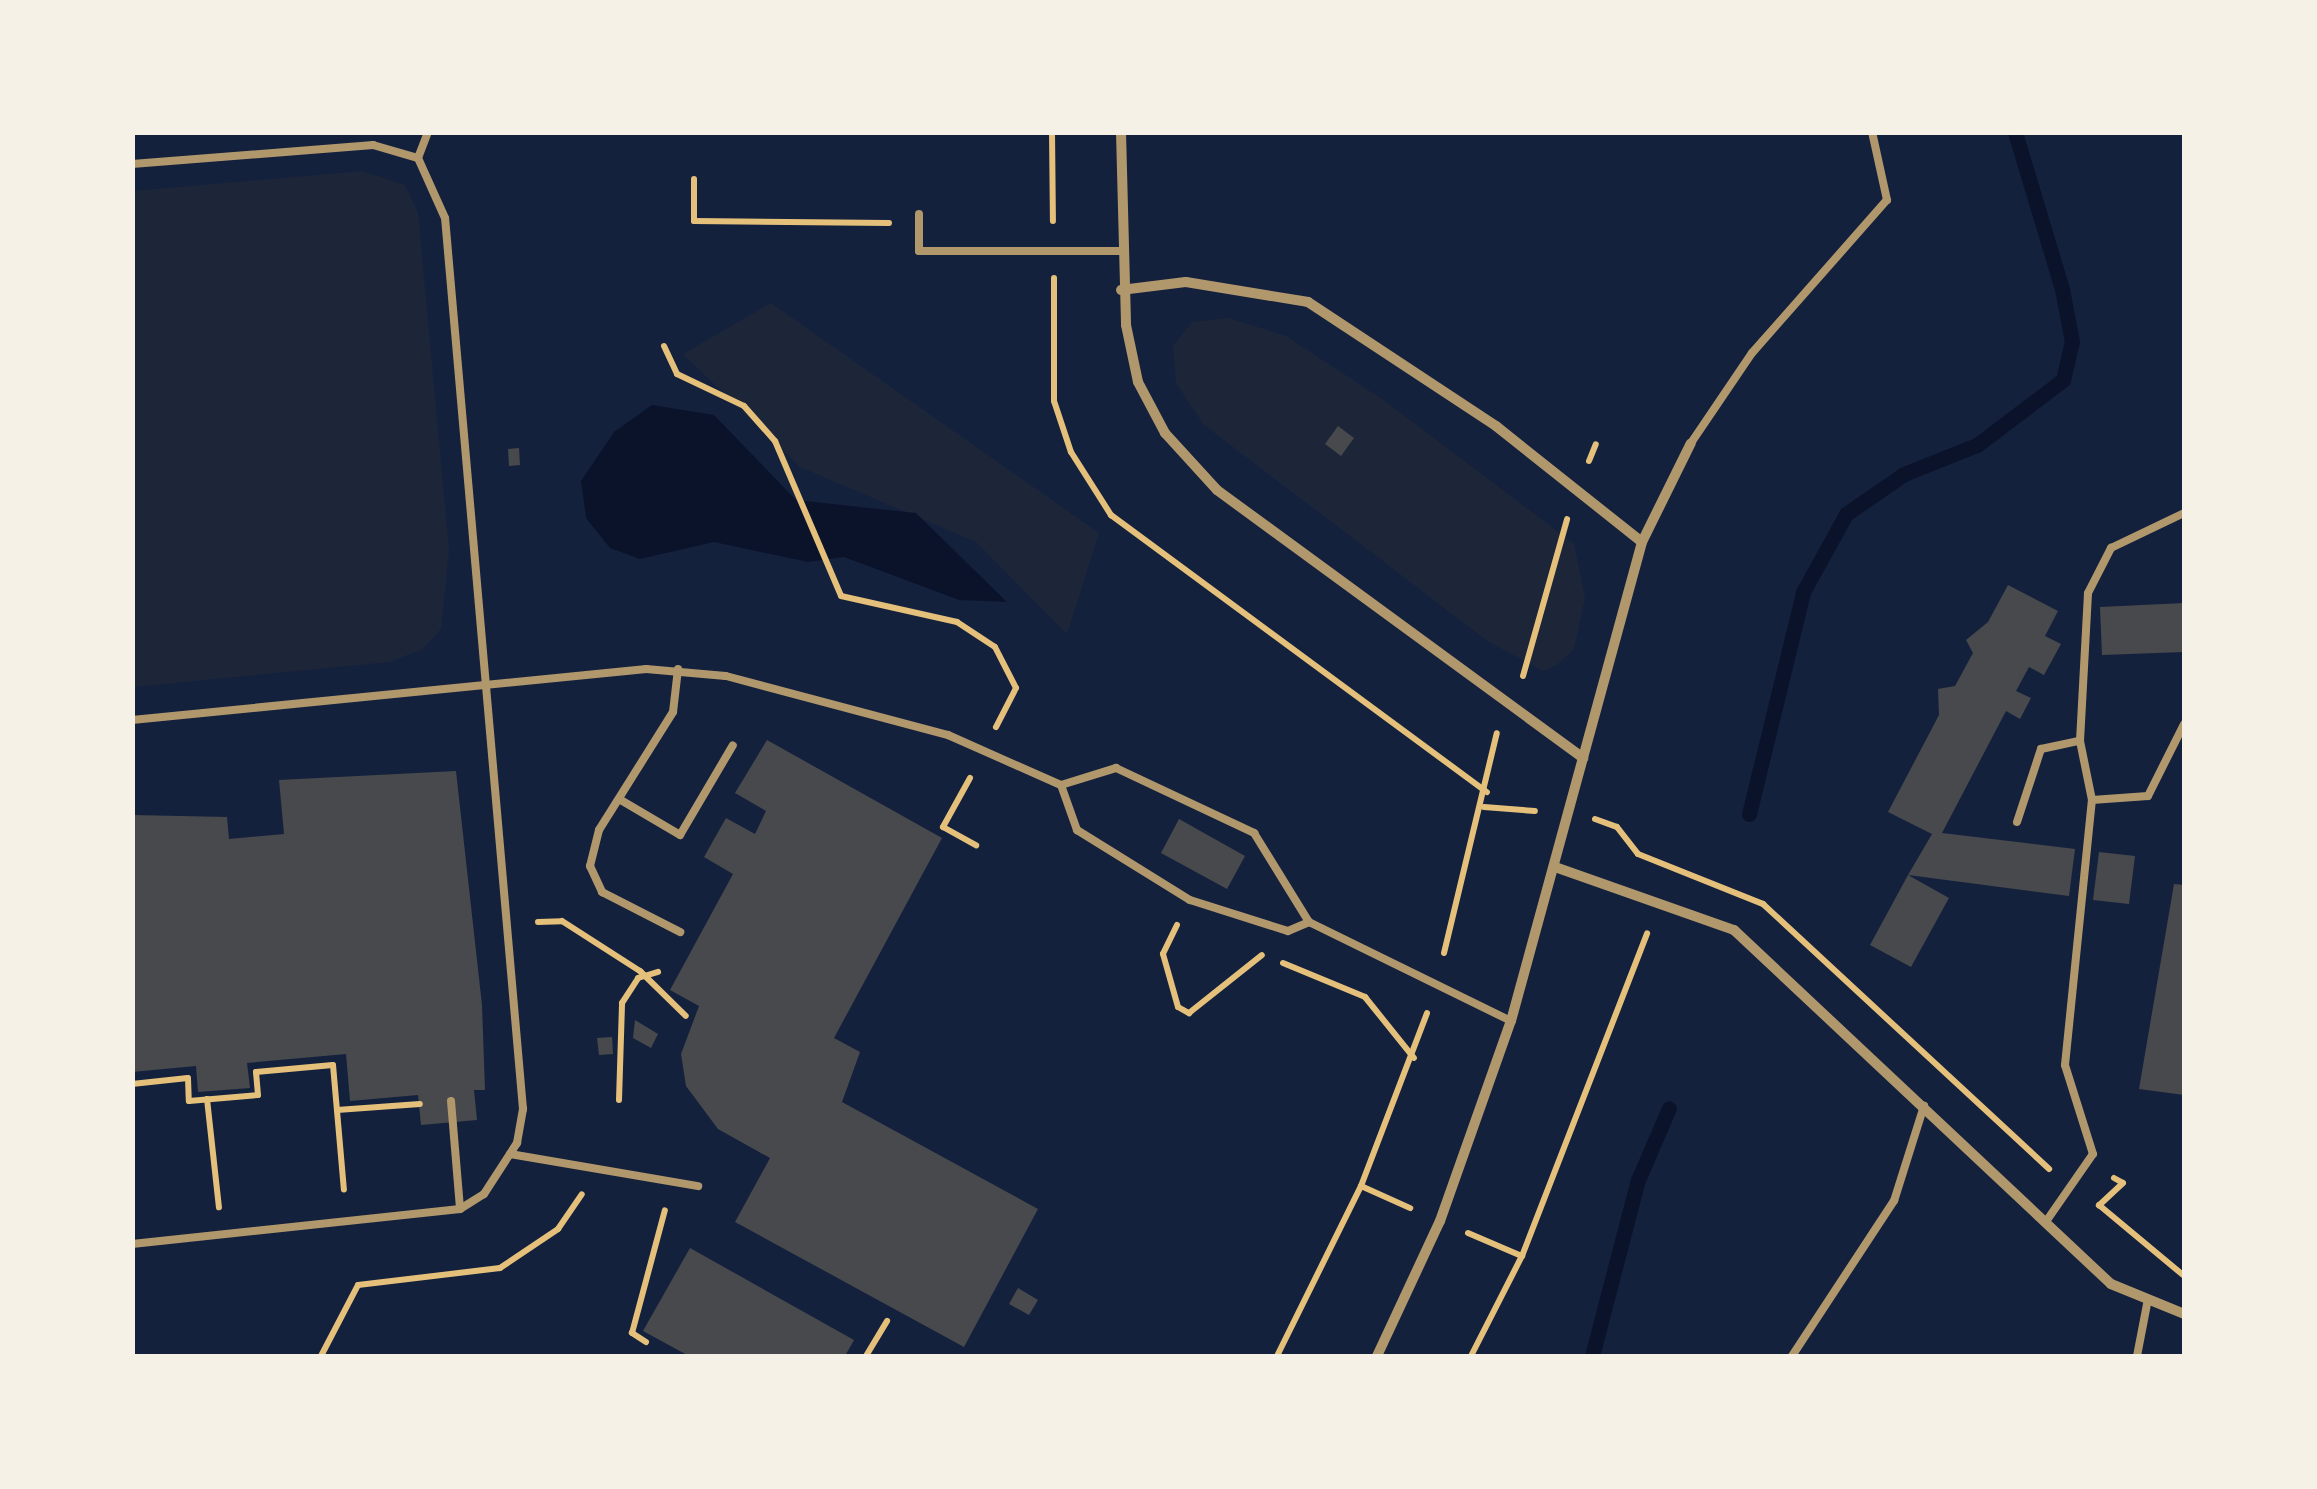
<!DOCTYPE html>
<style>
body{margin:0}
#map{position:relative;width:2317px;height:1489px;overflow:hidden;background:#14213d;font-family:Jost,sans-serif}
div>[style]{position:absolute}
.green>*{inset:0;background:#1d2539}
.water>*{inset:0;background:#0b132b}
.stream>*{height:15px;margin:-7.5px;padding:0 7.5px;transform-origin:7.5px;border-radius:7.5px;background:#0b132b}
.building>*{inset:0;background:#48494c}
.path>*{height:6px;margin:-3px;padding:0 3px;transform-origin:3px;border-radius:3px;background:#e5c07b}
.service>*{height:8px;margin:-4px;padding:0 4px;transform-origin:4px;border-radius:4px;background:#b1986c}
.minor>*{height:10px;margin:-5px;padding:0 5px;transform-origin:5px;border-radius:5px;background:#b1986c}
span{translate:-50% -50%;white-space:nowrap;text-align:center;line-height:1.15;-webkit-text-stroke:8px #f6f1e7;paint-order:stroke}
.frame{position:absolute;inset:0;border:135px solid #f6f1e7;pointer-events:none}
</style>
<div id="map">
<div class="green">
<i style="clip-path:polygon(362px 171px,405px 185px,418px 213px,449px 550px,441px 629px,423px 649px,390px 662px,133px 687px,133px 191px)"></i>
<i style="clip-path:polygon(771px 303px,1099px 533px,1067px 634px,976px 542px,800px 467px,683px 354px)"></i>
<i style="clip-path:polygon(1229px 318px,1286px 336px,1385px 401px,1574px 544px,1585px 598px,1574px 649px,1557px 665px,1543px 671px,1489px 642px,1204px 425px,1176px 383px,1173px 346px,1192px 322px)"></i>
</div>
<div class="water">
<i style="clip-path:polygon(652px 405px,714px 415px,796px 500px,916px 513px,1007px 602px,959px 600px,844px 557px,808px 562px,714px 542px,640px 559px,610px 548px,586px 518px,581px 481px,614px 432px)"></i>
</div>
<div class="stream">
<i style="left:1749px;top:814px;width:228px;rotate:-76.3deg"></i>
<i style="left:1803px;top:592px;width:89px;rotate:-61.1deg"></i>
<i style="left:1846px;top:514px;width:70px;rotate:-34.6deg"></i>
<i style="left:1904px;top:474px;width:79px;rotate:-21.7deg"></i>
<i style="left:1977px;top:445px;width:108px;rotate:-37.1deg"></i>
<i style="left:2063px;top:380px;width:39px;rotate:-77deg"></i>
<i style="left:2072px;top:342px;width:54px;rotate:-100.7deg"></i>
<i style="left:2062px;top:289px;width:164px;rotate:-106.7deg"></i>
<i style="left:1592px;top:1356px;width:182px;rotate:-75.4deg"></i>
<i style="left:1638px;top:1180px;width:78px;rotate:-66.7deg"></i>
</div>
<div class="building">
<i style="clip-path:polygon(1338px 426px,1354px 438px,1341px 456px,1325px 444px)"></i>
<i style="clip-path:polygon(519px 448px,520px 465px,509px 466px,508px 449px)"></i>
<i style="clip-path:polygon(2008px 585px,2058px 611px,2045px 636px,2061px 644px,2044px 675px,2029px 667px,2016px 691px,2031px 698px,2020px 719px,2006px 711px,1942px 833px,2075px 849px,2069px 896px,1908px 875px,1949px 898px,1911px 967px,1870px 945px,1908px 875px,1932px 834px,1888px 812px,1939px 715px,1938px 689px,1955px 686px,1973px 653px,1966px 640px,1988px 622px)"></i>
<i style="clip-path:polygon(2184px 603px,2184px 652px,2102px 655px,2100px 607px)"></i>
<i style="clip-path:polygon(767px 740px,942px 838px,834px 1038px,860px 1052px,842px 1102px,1038px 1209px,964px 1347px,735px 1222px,770px 1158px,718px 1129px,686px 1086px,681px 1054px,699px 1006px,670px 990px,733px 874px,704px 857px,726px 818px,755px 834px,766px 811px,735px 793px)"></i>
<i style="clip-path:polygon(456px 771px,482px 1005px,485px 1090px,474px 1090px,477px 1120px,421px 1125px,418px 1095px,350px 1101px,346px 1054px,247px 1063px,250px 1088px,198px 1092px,196px 1066px,132px 1072px,132px 815px,227px 817px,229px 839px,284px 834px,279px 780px)"></i>
<i style="clip-path:polygon(1179px 819px,1245px 856px,1227px 889px,1161px 853px)"></i>
<i style="clip-path:polygon(2099px 852px,2135px 856px,2129px 904px,2093px 900px)"></i>
<i style="clip-path:polygon(2174px 884px,2184px 885px,2184px 1095px,2139px 1089px)"></i>
<i style="clip-path:polygon(635px 1020px,658px 1034px,651px 1048px,633px 1038px)"></i>
<i style="clip-path:polygon(612px 1037px,613px 1054px,599px 1055px,597px 1038px)"></i>
<i style="clip-path:polygon(690px 1248px,854px 1340px,845px 1356px,689px 1356px,643px 1331px)"></i>
<i style="clip-path:polygon(1018px 1288px,1038px 1300px,1029px 1315px,1009px 1304px)"></i>
</div>
<div class="path">
<i style="left:1052px;top:132px;width:89px;rotate:89.4deg"></i>
<i style="left:694px;top:179px;width:42px;rotate:90deg"></i>
<i style="left:694px;top:221px;width:195px;rotate:0.6deg"></i>
<i style="left:1054px;top:278px;width:123px;rotate:90deg"></i>
<i style="left:1054px;top:401px;width:54px;rotate:71.6deg"></i>
<i style="left:1071px;top:452px;width:75px;rotate:57.6deg"></i>
<i style="left:1111px;top:515px;width:467px;rotate:36.4deg"></i>
<i style="left:664px;top:346px;width:31px;rotate:65deg"></i>
<i style="left:677px;top:374px;width:74px;rotate:25.5deg"></i>
<i style="left:744px;top:406px;width:47px;rotate:48.5deg"></i>
<i style="left:775px;top:441px;width:168px;rotate:66.9deg"></i>
<i style="left:841px;top:596px;width:119px;rotate:12.6deg"></i>
<i style="left:957px;top:622px;width:45px;rotate:33.3deg"></i>
<i style="left:995px;top:647px;width:46px;rotate:62.9deg"></i>
<i style="left:1016px;top:688px;width:44px;rotate:117.1deg"></i>
<i style="left:1589px;top:461px;width:18px;rotate:-68deg"></i>
<i style="left:1523px;top:676px;width:163px;rotate:-74.3deg"></i>
<i style="left:970px;top:778px;width:56px;rotate:118.9deg"></i>
<i style="left:943px;top:827px;width:38px;rotate:29deg"></i>
<i style="left:1484px;top:807px;width:51px;rotate:4.5deg"></i>
<i style="left:1595px;top:819px;width:23px;rotate:20deg"></i>
<i style="left:1617px;top:827px;width:34px;rotate:52deg"></i>
<i style="left:1638px;top:854px;width:135px;rotate:21.8deg"></i>
<i style="left:1763px;top:904px;width:390px;rotate:42.8deg"></i>
<i style="left:538px;top:922px;width:24px;rotate:-2deg"></i>
<i style="left:562px;top:921px;width:93px;rotate:32.7deg"></i>
<i style="left:640px;top:971px;width:64px;rotate:44.4deg"></i>
<i style="left:1177px;top:925px;width:32px;rotate:116deg"></i>
<i style="left:1163px;top:954px;width:55px;rotate:74.2deg"></i>
<i style="left:1178px;top:1007px;width:13px;rotate:29deg"></i>
<i style="left:1189px;top:1013px;width:93px;rotate:-38.5deg"></i>
<i style="left:1444px;top:953px;width:226px;rotate:-76.5deg"></i>
<i style="left:1283px;top:963px;width:89px;rotate:22.5deg"></i>
<i style="left:1365px;top:997px;width:78px;rotate:51.2deg"></i>
<i style="left:132px;top:1084px;width:56px;rotate:-6.1deg"></i>
<i style="left:188px;top:1078px;width:23px;rotate:88deg"></i>
<i style="left:189px;top:1101px;width:69px;rotate:-5deg"></i>
<i style="left:258px;top:1095px;width:23px;rotate:-95deg"></i>
<i style="left:256px;top:1072px;width:77px;rotate:-5.2deg"></i>
<i style="left:333px;top:1065px;width:125px;rotate:85deg"></i>
<i style="left:207px;top:1099px;width:109px;rotate:83.7deg"></i>
<i style="left:619px;top:1100px;width:97px;rotate:-88.2deg"></i>
<i style="left:622px;top:1003px;width:30px;rotate:-57deg"></i>
<i style="left:638px;top:978px;width:21px;rotate:-17deg"></i>
<i style="left:337px;top:1110px;width:83px;rotate:-4.1deg"></i>
<i style="left:2114px;top:1178px;width:10px;rotate:29deg"></i>
<i style="left:2123px;top:1183px;width:33px;rotate:137deg"></i>
<i style="left:2099px;top:1205px;width:109px;rotate:39.8deg"></i>
<i style="left:1361px;top:1186px;width:54px;rotate:24.2deg"></i>
<i style="left:1468px;top:1233px;width:59px;rotate:23.1deg"></i>
<i style="left:646px;top:1342px;width:17px;rotate:-147deg"></i>
<i style="left:632px;top:1333px;width:127px;rotate:-75deg"></i>
<i style="left:321px;top:1356px;width:80px;rotate:-62.5deg"></i>
<i style="left:358px;top:1285px;width:143px;rotate:-6.8deg"></i>
<i style="left:500px;top:1268px;width:70px;rotate:-33.9deg"></i>
<i style="left:558px;top:1229px;width:42px;rotate:-55.6deg"></i>
<i style="left:866px;top:1356px;width:41px;rotate:-59deg"></i>
<i style="left:1277px;top:1356px;width:190px;rotate:-63.7deg"></i>
<i style="left:1361px;top:1186px;width:185px;rotate:-69.1deg"></i>
<i style="left:1471px;top:1356px;width:112px;rotate:-63deg"></i>
<i style="left:1522px;top:1256px;width:346px;rotate:-68.8deg"></i>
</div>
<div class="service">
<i style="left:132px;top:164px;width:242px;rotate:-4.5deg"></i>
<i style="left:373px;top:145px;width:47px;rotate:16.1deg"></i>
<i style="left:919px;top:214px;width:37px;rotate:90deg"></i>
<i style="left:919px;top:251px;width:201px"></i>
<i style="left:1691px;top:443px;width:109px;rotate:-55.9deg"></i>
<i style="left:1752px;top:353px;width:204px;rotate:-48.6deg"></i>
<i style="left:1887px;top:200px;width:70px;rotate:-102.4deg"></i>
<i style="left:678px;top:669px;width:43px;rotate:96.6deg"></i>
<i style="left:673px;top:712px;width:139px;rotate:122.1deg"></i>
<i style="left:599px;top:830px;width:37px;rotate:104deg"></i>
<i style="left:590px;top:866px;width:29px;rotate:65deg"></i>
<i style="left:602px;top:892px;width:88px;rotate:27.1deg"></i>
<i style="left:132px;top:720px;width:517px;rotate:-5.67deg"></i>
<i style="left:646px;top:669px;width:80px;rotate:5deg"></i>
<i style="left:726px;top:676px;width:230px;rotate:14.9deg"></i>
<i style="left:948px;top:735px;width:124px;rotate:23.9deg"></i>
<i style="left:1061px;top:785px;width:48px;rotate:70.4deg"></i>
<i style="left:1077px;top:830px;width:133px;rotate:31.8deg"></i>
<i style="left:1190px;top:900px;width:103px;rotate:17.6deg"></i>
<i style="left:1288px;top:931px;width:23px;rotate:-23deg"></i>
<i style="left:1061px;top:785px;width:58px;rotate:-17.2deg"></i>
<i style="left:1116px;top:768px;width:153px;rotate:25.2deg"></i>
<i style="left:1254px;top:833px;width:105px;rotate:58.3deg"></i>
<i style="left:1309px;top:922px;width:225px;rotate:26.1deg"></i>
<i style="left:619px;top:799px;width:71px;rotate:30.5deg"></i>
<i style="left:680px;top:835px;width:104px;rotate:-59.5deg"></i>
<i style="left:2092px;top:800px;width:60px;rotate:-101.5deg"></i>
<i style="left:2080px;top:741px;width:148px;rotate:-86.9deg"></i>
<i style="left:2088px;top:593px;width:51px;rotate:-62.9deg"></i>
<i style="left:2111px;top:548px;width:81px;rotate:-25.6deg"></i>
<i style="left:2017px;top:822px;width:77px;rotate:-71.8deg"></i>
<i style="left:2041px;top:749px;width:40px;rotate:-12deg"></i>
<i style="left:451px;top:1101px;width:108px;rotate:85.2deg"></i>
<i style="left:510px;top:1154px;width:191px;rotate:9.7deg"></i>
<i style="left:2045px;top:1223px;width:84px;rotate:-55.2deg"></i>
<i style="left:2093px;top:1154px;width:93px;rotate:-107.5deg"></i>
<i style="left:2065px;top:1065px;width:266px;rotate:-84.2deg"></i>
<i style="left:2092px;top:800px;width:56px;rotate:-4.1deg"></i>
<i style="left:2148px;top:796px;width:80px;rotate:-63.4deg"></i>
<i style="left:132px;top:1244px;width:330px;rotate:-6.1deg"></i>
<i style="left:460px;top:1209px;width:28px;rotate:-32deg"></i>
<i style="left:484px;top:1194px;width:61px;rotate:-57.1deg"></i>
<i style="left:517px;top:1143px;width:35px;rotate:-80deg"></i>
<i style="left:523px;top:1109px;width:894px;rotate:-95deg"></i>
<i style="left:445px;top:218px;width:66px;rotate:-114.2deg"></i>
<i style="left:418px;top:158px;width:28px;rotate:-69deg"></i>
<i style="left:1792px;top:1356px;width:186px;rotate:-56.7deg"></i>
<i style="left:1894px;top:1201px;width:100px;rotate:-72.5deg"></i>
<i style="left:2137px;top:1356px;width:53px;rotate:-79.1deg"></i>
</div>
<div class="minor">
<i style="left:1121px;top:132px;width:193px;rotate:88.5deg"></i>
<i style="left:1126px;top:325px;width:58px;rotate:78.1deg"></i>
<i style="left:1138px;top:382px;width:58px;rotate:62.1deg"></i>
<i style="left:1165px;top:433px;width:77px;rotate:47.6deg"></i>
<i style="left:1217px;top:490px;width:454px;rotate:36.2deg"></i>
<i style="left:1121px;top:290px;width:65px;rotate:-7deg"></i>
<i style="left:1186px;top:282px;width:124px;rotate:9.3deg"></i>
<i style="left:1308px;top:302px;width:225px;rotate:33.4deg"></i>
<i style="left:1496px;top:426px;width:186px;rotate:38.5deg"></i>
<i style="left:1555px;top:867px;width:190px;rotate:19.4deg"></i>
<i style="left:1734px;top:930px;width:517px;rotate:43.2deg"></i>
<i style="left:2111px;top:1284px;width:79px;rotate:22.3deg"></i>
<i style="left:1377px;top:1356px;width:149px;rotate:-65deg"></i>
<i style="left:1440px;top:1221px;width:212px;rotate:-70.5deg"></i>
<i style="left:1511px;top:1021px;width:497px;rotate:-74.7deg"></i>
<i style="left:1642px;top:542px;width:110px;rotate:-63.7deg"></i>
</div>
<div class="frame"></div>
</div>
